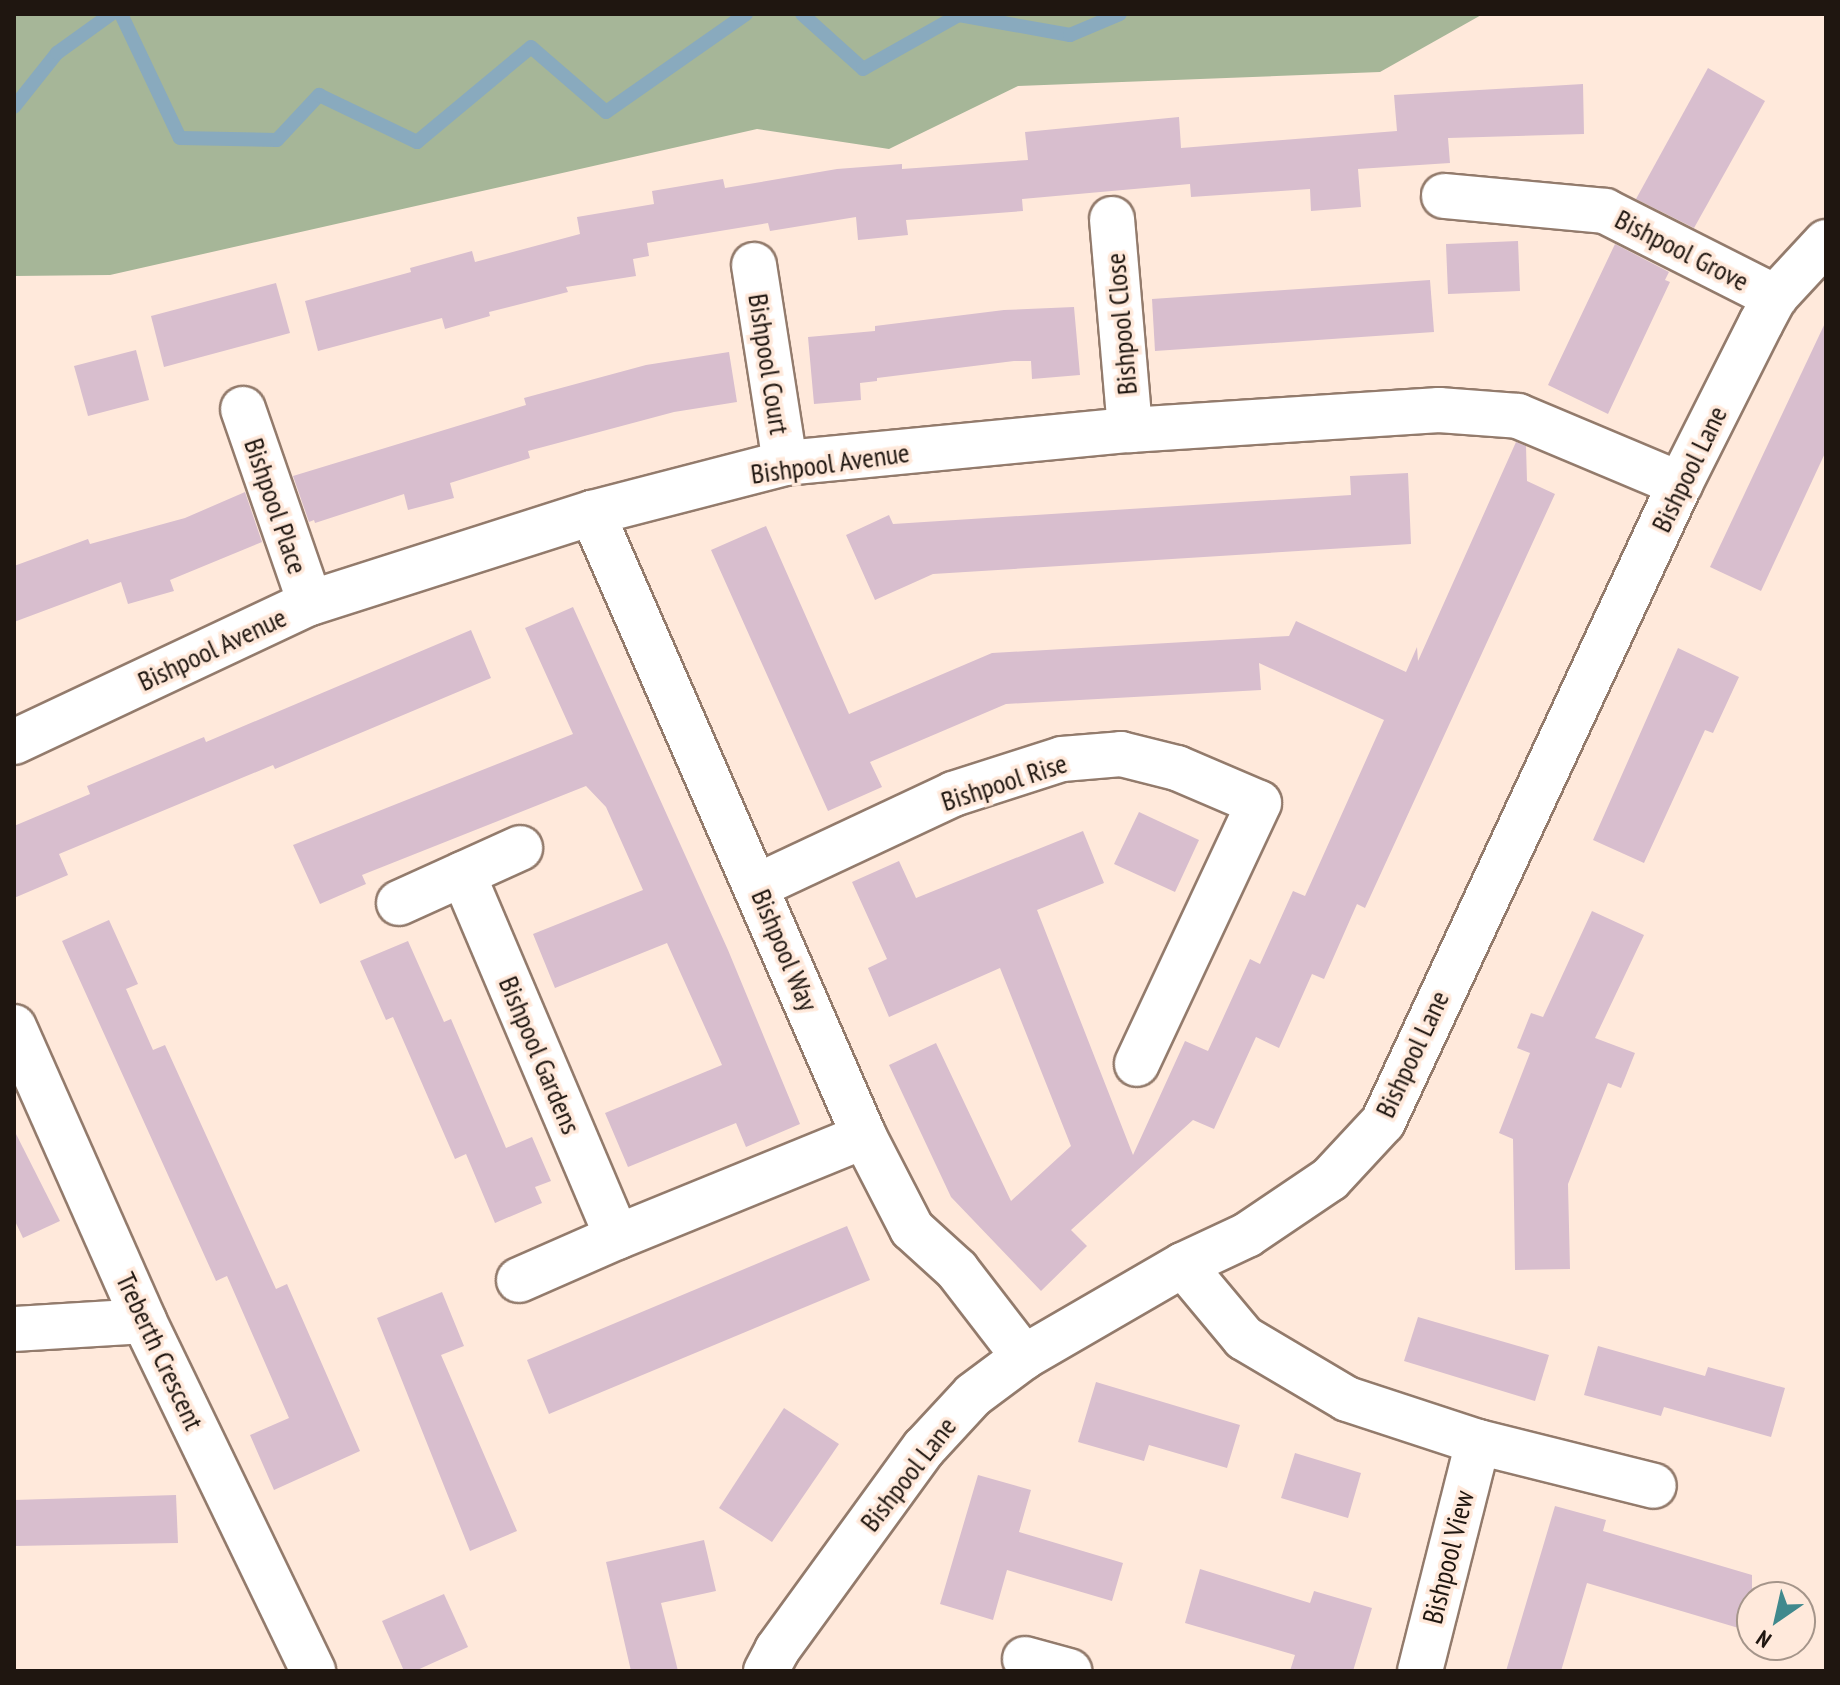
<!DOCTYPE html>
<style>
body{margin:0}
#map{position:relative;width:1840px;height:1685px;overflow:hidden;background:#ffe9db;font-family:"PT Sans Narrow",sans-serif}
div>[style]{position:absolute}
.forest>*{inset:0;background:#a6b698}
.stream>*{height:14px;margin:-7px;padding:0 7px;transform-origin:7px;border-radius:7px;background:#89aabe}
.building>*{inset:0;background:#d8bece}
.roads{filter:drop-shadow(2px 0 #937b6c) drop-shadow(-2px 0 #937b6c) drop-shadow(0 2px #937b6c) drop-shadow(0 -2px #937b6c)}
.minor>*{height:44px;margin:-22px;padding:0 22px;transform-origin:22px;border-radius:22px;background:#fff}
span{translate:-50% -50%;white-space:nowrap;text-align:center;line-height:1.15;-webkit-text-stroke:7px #ffe9db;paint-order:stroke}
.street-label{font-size:28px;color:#1f1610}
.frame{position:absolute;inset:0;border:16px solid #1f1610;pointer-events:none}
.north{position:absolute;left:1736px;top:1581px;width:80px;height:80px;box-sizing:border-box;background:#ffe9db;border:2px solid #a5958a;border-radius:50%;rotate:214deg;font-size:22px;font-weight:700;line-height:32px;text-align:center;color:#1f1610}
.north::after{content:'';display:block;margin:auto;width:28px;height:36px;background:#41898d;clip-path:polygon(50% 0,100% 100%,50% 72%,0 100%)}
</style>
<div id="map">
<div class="forest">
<i style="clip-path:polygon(14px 14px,1483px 14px,1380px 72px,1018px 86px,889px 149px,757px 129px,110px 275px,14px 276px)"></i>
</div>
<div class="stream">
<i style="left:121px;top:14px;width:137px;rotate:64.6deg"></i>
<i style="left:180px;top:138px;width:97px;rotate:1.2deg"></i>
<i style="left:277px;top:140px;width:62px;rotate:-47deg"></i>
<i style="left:319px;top:95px;width:109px;rotate:25.6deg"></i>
<i style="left:417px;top:142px;width:148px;rotate:-39.8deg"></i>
<i style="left:531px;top:47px;width:99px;rotate:40.9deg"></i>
<i style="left:606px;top:112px;width:171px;rotate:-35deg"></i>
<i style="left:802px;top:14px;width:82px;rotate:42deg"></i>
<i style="left:863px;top:69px;width:110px;rotate:-29.4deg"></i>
<i style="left:959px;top:15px;width:113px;rotate:10.2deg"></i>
<i style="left:1070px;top:35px;width:54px;rotate:-22.8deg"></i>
<i style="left:14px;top:107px;width:69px;rotate:-51.5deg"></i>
<i style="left:57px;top:53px;width:67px;rotate:-35.8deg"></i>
</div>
<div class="building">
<i style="clip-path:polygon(1708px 68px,1765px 101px,1694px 228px,1636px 199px)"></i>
<i style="clip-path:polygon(1583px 84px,1584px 134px,1448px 138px,1450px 163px,1358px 169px,1361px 207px,1311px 211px,1310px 189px,1191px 197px,1190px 184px,1022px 199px,1023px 211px,906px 220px,908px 235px,858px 240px,856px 217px,770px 231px,768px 223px,647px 243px,649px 256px,633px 259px,636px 276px,566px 287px,568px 292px,489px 312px,490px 316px,445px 329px,442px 318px,318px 351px,305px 301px,411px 272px,410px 268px,472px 251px,475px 262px,580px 234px,577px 217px,654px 204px,652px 191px,723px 179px,725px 188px,837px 169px,902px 164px,902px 169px,1028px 160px,1025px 132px,1179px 117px,1181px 148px,1397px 131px,1394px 95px)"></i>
<i style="clip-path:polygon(1518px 241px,1520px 291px,1448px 294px,1446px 244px)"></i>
<i style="clip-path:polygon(1615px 244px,1669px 272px,1665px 280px,1670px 282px,1608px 414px,1548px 385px)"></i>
<i style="clip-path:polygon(1430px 280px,1434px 332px,1155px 351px,1152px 299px)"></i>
<i style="clip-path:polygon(276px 283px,290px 333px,164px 367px,151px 316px)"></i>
<i style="clip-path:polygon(1074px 307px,1080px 375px,1032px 379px,1031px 361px,1014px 361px,877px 378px,877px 381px,860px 383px,861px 400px,814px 404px,808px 337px,875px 331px,875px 326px,1004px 310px)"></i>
<i style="clip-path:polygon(1826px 321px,1826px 451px,1761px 591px,1710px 567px)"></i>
<i style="clip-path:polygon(136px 350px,149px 400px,88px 416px,74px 366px)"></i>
<i style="clip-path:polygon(729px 352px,737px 402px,674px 412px,528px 451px,530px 458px,450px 483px,454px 498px,408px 510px,404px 494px,315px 523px,314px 520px,309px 522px,293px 476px,526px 405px,524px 398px,646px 365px)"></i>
<i style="clip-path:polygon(1516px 442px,1526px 446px,1527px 481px,1555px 494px,1365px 908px,1357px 904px,1324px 979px,1312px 974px,1279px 1048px,1256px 1037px,1214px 1129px,1193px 1120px,1071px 1230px,1087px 1246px,1041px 1291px,951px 1197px,889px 1065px,936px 1043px,1011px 1201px,1071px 1146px,1000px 968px,889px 1017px,868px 968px,887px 959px,852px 882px,899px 861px,916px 898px,1083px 831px,1104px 883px,1037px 910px,1133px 1155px,1185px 1041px,1208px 1051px,1250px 959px,1260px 964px,1293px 891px,1305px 896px,1384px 720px,1259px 663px,1261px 690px,1006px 704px,870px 762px,882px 787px,828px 811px,711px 550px,766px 526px,849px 714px,992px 653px,1289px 636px,1296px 621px,1406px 672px,1417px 647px,1418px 661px)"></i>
<i style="clip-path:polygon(1408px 473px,1411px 544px,933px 574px,875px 600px,846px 535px,889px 515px,893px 524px,1351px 495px,1350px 476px)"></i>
<i style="clip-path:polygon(245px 492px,262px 542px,170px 580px,174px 591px,128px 604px,121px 582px,14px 622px,14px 566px,88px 539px,90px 544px,185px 518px)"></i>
<i style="clip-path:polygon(573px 607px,728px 950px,800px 1124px,746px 1147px,736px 1123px,628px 1167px,605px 1113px,722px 1065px,667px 943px,555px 988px,533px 934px,643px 890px,606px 807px,586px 786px,362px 875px,366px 884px,320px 904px,293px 845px,573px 734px,525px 628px)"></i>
<i style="clip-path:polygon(471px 630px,491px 678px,275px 769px,273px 765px,59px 854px,68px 875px,14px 898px,14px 826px,90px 794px,87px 786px,204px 737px,206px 742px)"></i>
<i style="clip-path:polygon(1678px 648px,1739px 677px,1713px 733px,1705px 730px,1644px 863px,1593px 840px)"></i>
<i style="clip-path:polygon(1139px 812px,1199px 840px,1175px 892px,1114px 864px)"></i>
<i style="clip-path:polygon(1592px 911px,1644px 935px,1595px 1038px,1635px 1053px,1621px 1088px,1608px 1083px,1568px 1184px,1570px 1269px,1515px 1270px,1513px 1139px,1499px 1133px,1530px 1053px,1517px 1048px,1531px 1013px,1543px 1017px)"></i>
<i style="clip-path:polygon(109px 920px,138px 984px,126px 989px,153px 1050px,165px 1045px,276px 1289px,287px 1284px,360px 1451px,274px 1490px,250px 1435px,289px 1418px,227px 1276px,216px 1281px,62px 941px)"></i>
<i style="clip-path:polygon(408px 941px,444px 1022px,451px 1019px,506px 1148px,532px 1137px,551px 1181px,535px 1187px,542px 1203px,495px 1223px,466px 1154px,455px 1159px,393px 1017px,386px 1020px,360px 961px)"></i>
<i style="clip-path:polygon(14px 1130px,60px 1221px,23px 1238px,14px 1219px)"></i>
<i style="clip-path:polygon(847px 1226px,870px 1280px,549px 1414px,527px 1360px)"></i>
<i style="clip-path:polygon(442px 1292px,464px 1346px,441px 1355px,517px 1531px,470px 1551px,377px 1318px)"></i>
<i style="clip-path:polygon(1418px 1317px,1549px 1355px,1535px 1401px,1404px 1361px)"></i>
<i style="clip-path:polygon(1598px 1346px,1705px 1376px,1708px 1367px,1785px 1388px,1771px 1437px,1664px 1407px,1661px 1416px,1584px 1395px)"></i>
<i style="clip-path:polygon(1096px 1382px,1240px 1425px,1227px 1468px,1149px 1445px,1144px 1461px,1078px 1442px)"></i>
<i style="clip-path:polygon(784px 1408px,839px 1444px,772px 1542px,719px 1508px)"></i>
<i style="clip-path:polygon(1295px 1453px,1361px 1473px,1348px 1518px,1281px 1498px)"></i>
<i style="clip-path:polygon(978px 1475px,1031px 1490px,1019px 1532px,1123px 1563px,1112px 1601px,1007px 1570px,993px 1620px,940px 1604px)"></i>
<i style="clip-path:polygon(176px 1495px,178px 1543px,14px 1546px,14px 1500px)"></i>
<i style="clip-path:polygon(1555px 1506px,1606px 1520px,1603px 1531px,1752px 1575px,1752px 1632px,1587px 1583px,1561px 1671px,1506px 1671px)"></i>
<i style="clip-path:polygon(704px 1540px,716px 1591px,661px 1603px,678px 1671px,631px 1671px,606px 1562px)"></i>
<i style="clip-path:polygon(1200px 1569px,1310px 1603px,1314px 1591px,1372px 1608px,1353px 1671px,1290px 1671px,1295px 1655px,1185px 1623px)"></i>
<i style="clip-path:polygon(444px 1594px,468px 1647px,415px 1671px,404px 1671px,382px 1621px)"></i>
</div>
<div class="roads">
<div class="minor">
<i style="left:1444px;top:196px;width:162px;rotate:5.3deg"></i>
<i style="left:1605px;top:211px;width:191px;rotate:26.8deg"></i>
<i style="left:1112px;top:219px;width:212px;rotate:85.1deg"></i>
<i style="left:754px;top:265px;width:200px;rotate:81.1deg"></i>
<i style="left:243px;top:409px;width:205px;rotate:70.9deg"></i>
<i style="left:592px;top:513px;width:680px;rotate:66.41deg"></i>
<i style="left:864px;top:1136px;width:105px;rotate:62.7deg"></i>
<i style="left:912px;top:1229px;width:61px;rotate:42.3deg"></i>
<i style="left:957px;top:1270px;width:110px;rotate:52.4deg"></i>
<i style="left:14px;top:742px;width:327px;rotate:-25.2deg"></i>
<i style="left:310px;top:603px;width:296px;rotate:-17.7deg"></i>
<i style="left:592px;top:513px;width:199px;rotate:-14.5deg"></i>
<i style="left:785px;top:463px;width:347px;rotate:-5.5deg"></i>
<i style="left:1130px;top:430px;width:310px;rotate:-3.7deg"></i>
<i style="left:1439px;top:410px;width:79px;rotate:4.3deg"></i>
<i style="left:1518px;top:416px;width:176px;rotate:22.8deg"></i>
<i style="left:463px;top:874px;width:394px;rotate:67deg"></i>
<i style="left:617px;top:1237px;width:267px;rotate:-22.2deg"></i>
<i style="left:757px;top:886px;width:217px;rotate:-25.1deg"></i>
<i style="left:953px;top:794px;width:114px;rotate:-17.8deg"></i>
<i style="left:1062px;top:759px;width:59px;rotate:-4.8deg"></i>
<i style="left:1121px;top:754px;width:58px;rotate:14deg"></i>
<i style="left:1177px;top:768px;width:89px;rotate:23.1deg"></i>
<i style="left:1259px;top:803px;width:288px;rotate:115.1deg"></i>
<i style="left:399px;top:903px;width:133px;rotate:-24.4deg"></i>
<i style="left:14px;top:1027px;width:321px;rotate:66.1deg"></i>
<i style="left:144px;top:1321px;width:389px;rotate:64.2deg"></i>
<i style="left:1183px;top:1265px;width:95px;rotate:50.1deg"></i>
<i style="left:1244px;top:1338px;width:120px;rotate:30.6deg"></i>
<i style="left:1347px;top:1399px;width:138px;rotate:18.2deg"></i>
<i style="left:1478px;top:1442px;width:181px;rotate:14deg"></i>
<i style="left:519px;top:1280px;width:107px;rotate:-23.7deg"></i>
<i style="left:14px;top:1329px;width:130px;rotate:-3.5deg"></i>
<i style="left:1025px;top:1659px;width:46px;rotate:15.3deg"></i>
<i style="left:766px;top:1671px;width:24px;rotate:-62deg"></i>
<i style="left:777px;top:1650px;width:250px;rotate:-54deg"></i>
<i style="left:924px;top:1448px;width:72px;rotate:-47.2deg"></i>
<i style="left:973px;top:1395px;width:64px;rotate:-36.7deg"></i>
<i style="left:1024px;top:1357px;width:184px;rotate:-30.1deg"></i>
<i style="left:1183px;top:1265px;width:71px;rotate:-25.1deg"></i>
<i style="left:1247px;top:1235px;width:100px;rotate:-34deg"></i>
<i style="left:1330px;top:1179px;width:78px;rotate:-47.1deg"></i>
<i style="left:1383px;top:1122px;width:704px;rotate:-65.04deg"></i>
<i style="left:1680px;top:484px;width:180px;rotate:-63.3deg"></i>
<i style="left:1761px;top:323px;width:30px;rotate:-62deg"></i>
<i style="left:1775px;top:297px;width:75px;rotate:-47.2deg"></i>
<i style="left:1420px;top:1671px;width:236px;rotate:-75.8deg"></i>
</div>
</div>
<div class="street-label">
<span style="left:1682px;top:250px;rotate:27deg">Bishpool Grove</span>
<span style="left:1121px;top:324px;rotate:-95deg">Bishpool Close</span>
<span style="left:769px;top:364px;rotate:81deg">Bishpool Court</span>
<span style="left:830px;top:463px;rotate:-8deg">Bishpool Avenue</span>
<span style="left:1689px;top:469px;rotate:-64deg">Bishpool Lane</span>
<span style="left:276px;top:506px;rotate:71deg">Bishpool Place</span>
<span style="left:212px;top:649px;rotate:-25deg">Bishpool Avenue</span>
<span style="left:1004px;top:782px;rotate:-18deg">Bishpool Rise</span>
<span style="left:785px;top:950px;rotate:67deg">Bishpool Way</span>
<span style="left:1412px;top:1054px;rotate:-65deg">Bishpool Lane</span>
<span style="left:540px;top:1055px;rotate:67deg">Bishpool Gardens</span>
<span style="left:160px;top:1351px;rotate:65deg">Treberth Crescent</span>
<span style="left:908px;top:1474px;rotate:-52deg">Bishpool Lane</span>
<span style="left:1448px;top:1557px;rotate:-76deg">Bishpool View</span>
</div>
<div class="frame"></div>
<div class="north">N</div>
</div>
